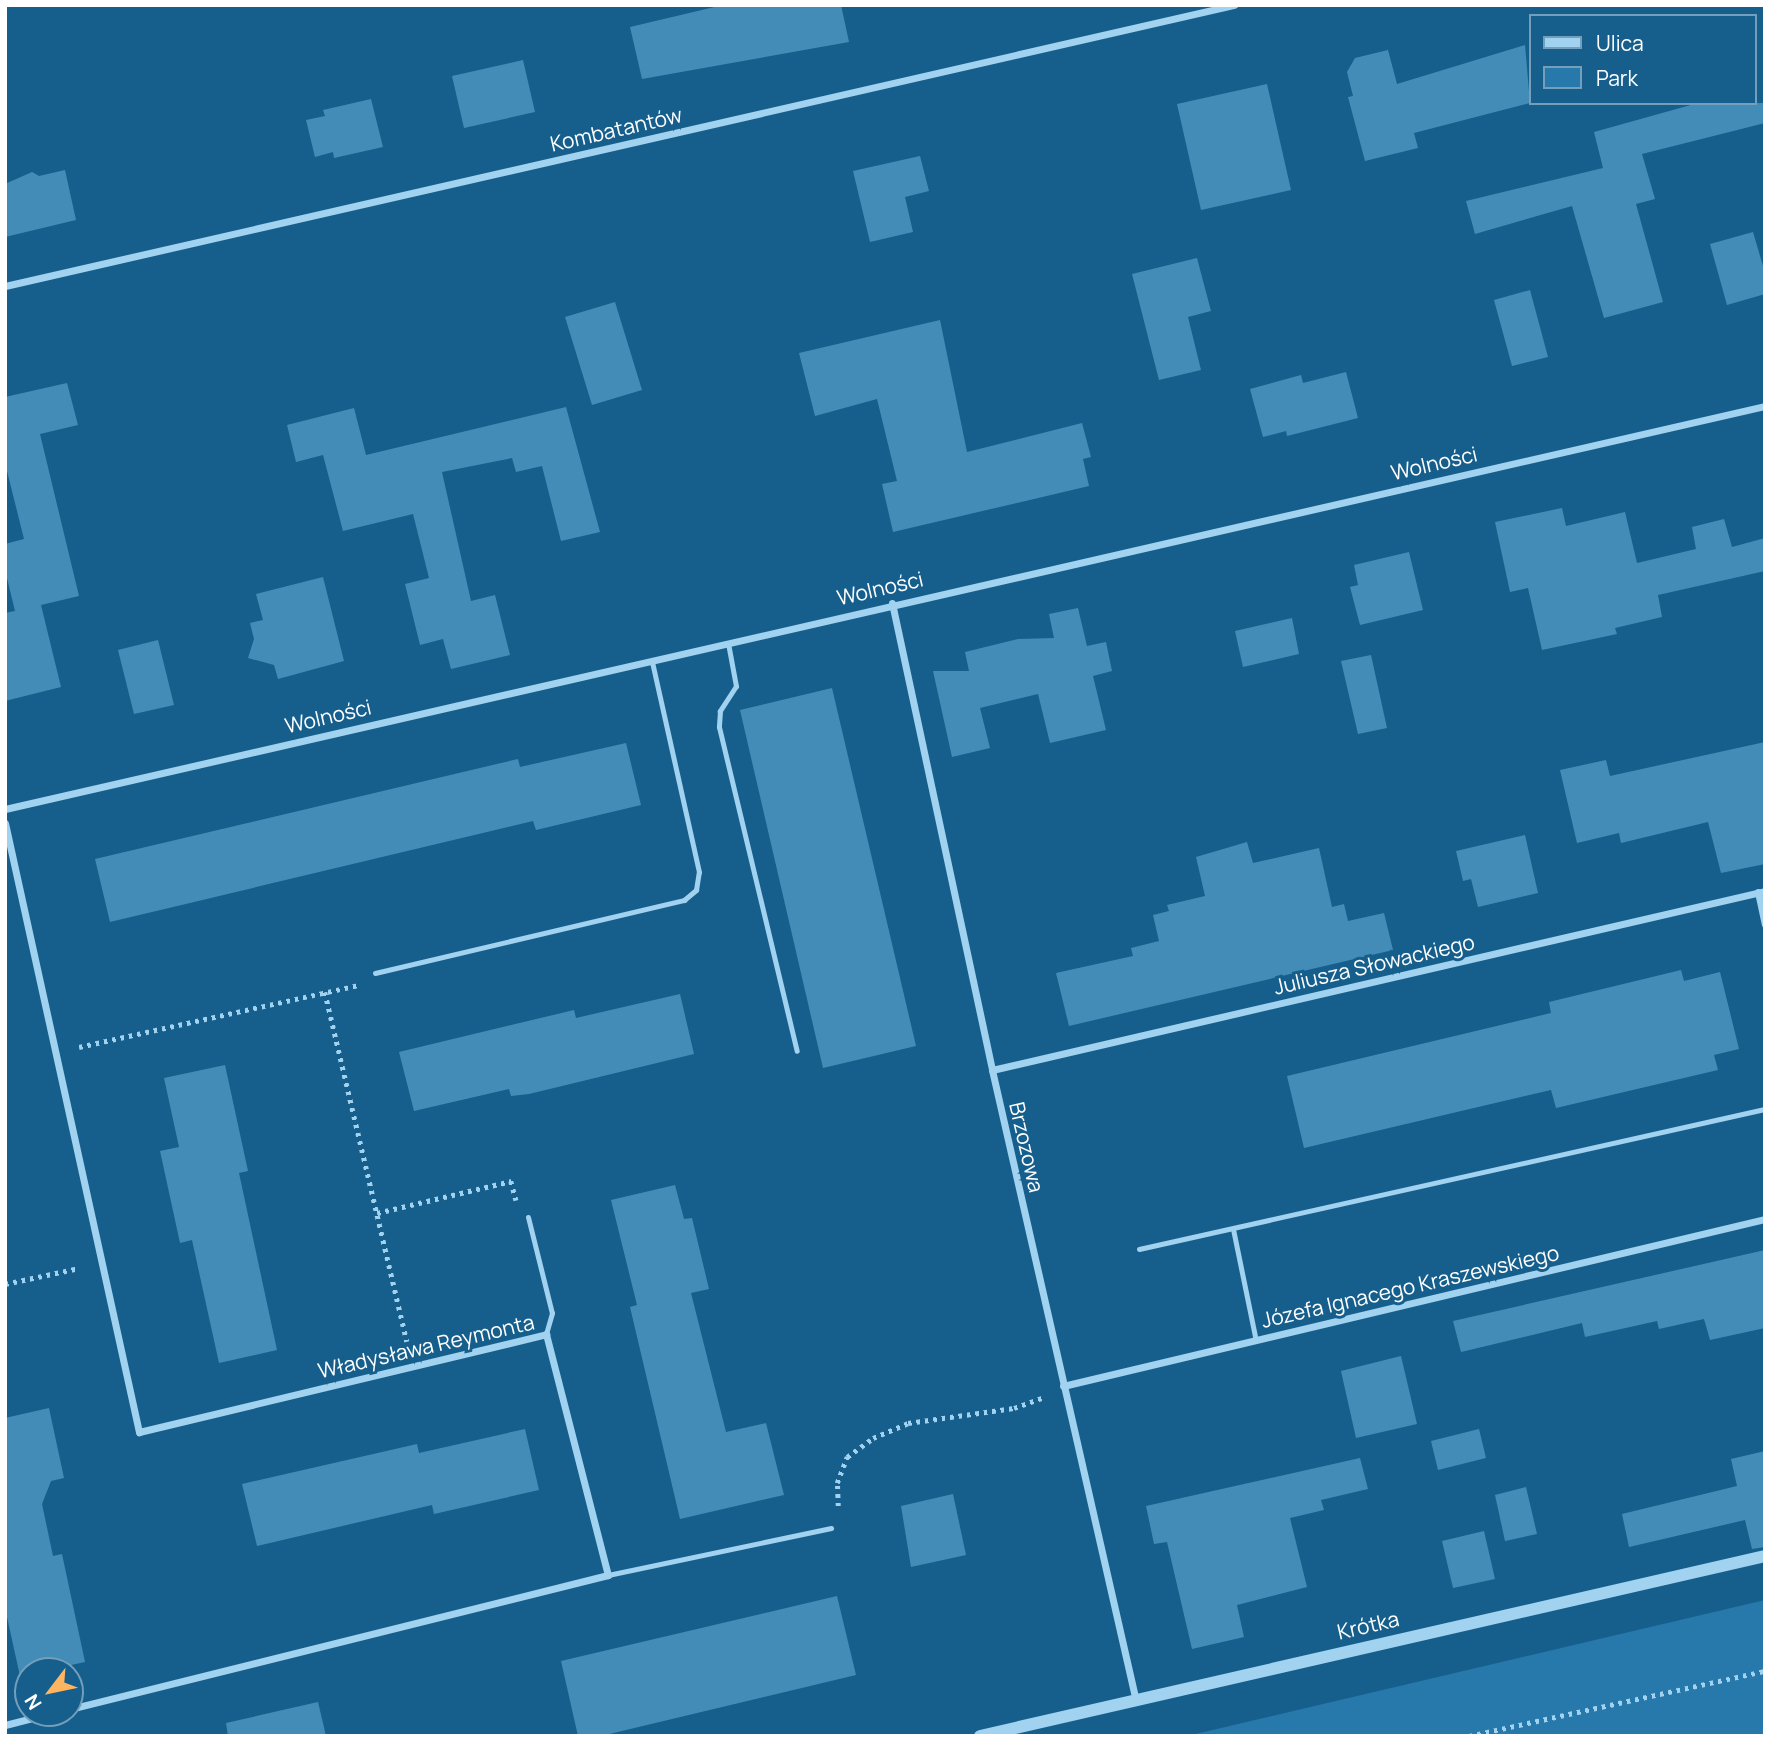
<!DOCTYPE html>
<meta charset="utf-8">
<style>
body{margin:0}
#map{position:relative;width:1770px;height:1741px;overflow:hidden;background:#165f8d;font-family:Manrope,sans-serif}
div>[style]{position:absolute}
.green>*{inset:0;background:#2679aa}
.building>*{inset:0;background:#448cb8}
.path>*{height:4.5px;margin-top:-2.25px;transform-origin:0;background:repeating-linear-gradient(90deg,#a1d2ef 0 3.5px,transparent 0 8.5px)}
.service>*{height:5px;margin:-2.5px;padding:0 2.5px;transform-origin:2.5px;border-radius:2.5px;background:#a1d2ef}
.minor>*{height:7px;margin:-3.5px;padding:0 3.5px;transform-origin:3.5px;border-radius:3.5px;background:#a1d2ef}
.tertiary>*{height:12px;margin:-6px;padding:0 6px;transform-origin:6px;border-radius:6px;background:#a1d2ef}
span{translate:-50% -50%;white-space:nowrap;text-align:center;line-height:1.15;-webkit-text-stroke:6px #165f8d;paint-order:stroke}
.street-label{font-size:21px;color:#fff}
.frame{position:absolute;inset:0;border:7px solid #fff;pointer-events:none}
.legend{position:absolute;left:1529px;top:14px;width:228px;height:91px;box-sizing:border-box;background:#165f8d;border:2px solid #739fbb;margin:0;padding:9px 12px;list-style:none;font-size:21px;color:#fff}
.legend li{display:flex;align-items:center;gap:14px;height:35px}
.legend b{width:35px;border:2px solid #739fbb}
.north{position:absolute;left:14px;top:1657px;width:70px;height:70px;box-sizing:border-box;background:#165f8d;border:2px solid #739fbb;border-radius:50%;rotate:238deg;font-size:19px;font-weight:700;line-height:28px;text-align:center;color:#fff}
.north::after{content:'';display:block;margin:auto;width:24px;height:32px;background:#ffb55f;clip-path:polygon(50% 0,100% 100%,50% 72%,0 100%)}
</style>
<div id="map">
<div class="green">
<i style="clip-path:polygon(1765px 1600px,1765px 1736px,1187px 1736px)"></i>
</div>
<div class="building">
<i style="clip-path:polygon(723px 5px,841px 5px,849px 42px,642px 79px,630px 27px)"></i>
<i style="clip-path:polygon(1525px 45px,1530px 103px,1414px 133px,1418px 148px,1365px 161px,1348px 97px,1353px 96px,1347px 72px,1355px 58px,1388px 50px,1397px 84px)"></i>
<i style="clip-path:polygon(523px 60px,535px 112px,464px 128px,452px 76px)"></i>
<i style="clip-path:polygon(1267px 84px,1291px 190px,1201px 210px,1177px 104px)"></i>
<i style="clip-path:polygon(371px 99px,383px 147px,334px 158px,333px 152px,315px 157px,306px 120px,325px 116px,323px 110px)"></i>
<i style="clip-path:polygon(1698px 103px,1765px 103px,1765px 123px,1642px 154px,1655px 199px,1636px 204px,1663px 302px,1604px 318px,1572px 206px,1475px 234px,1466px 201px,1603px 168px,1594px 132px)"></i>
<i style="clip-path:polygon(920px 156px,929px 191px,905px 197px,913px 232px,870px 242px,853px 171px)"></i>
<i style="clip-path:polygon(65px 170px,76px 220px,5px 237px,5px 184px,32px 172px,39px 176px)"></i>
<i style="clip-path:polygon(1753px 232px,1765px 273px,1765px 294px,1727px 305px,1710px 244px)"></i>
<i style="clip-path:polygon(1197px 258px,1211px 311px,1188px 317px,1201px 370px,1159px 380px,1132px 274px)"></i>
<i style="clip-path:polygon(1530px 290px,1548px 357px,1512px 366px,1494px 300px)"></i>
<i style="clip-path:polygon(615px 302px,642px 390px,592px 405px,565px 317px)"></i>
<i style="clip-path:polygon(940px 320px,967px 452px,1082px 423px,1091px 457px,1083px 459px,1089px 486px,893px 532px,882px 484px,897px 481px,877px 399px,815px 416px,799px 353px)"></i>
<i style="clip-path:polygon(1346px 372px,1358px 418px,1287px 436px,1286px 431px,1263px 437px,1250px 389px,1301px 375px,1303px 383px)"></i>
<i style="clip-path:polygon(67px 383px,78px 425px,40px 434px,79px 596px,41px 605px,61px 687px,5px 701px,5px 613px,15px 611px,5px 570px,5px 544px,24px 539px,5px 463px,5px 397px)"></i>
<i style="clip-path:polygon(566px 407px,600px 532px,561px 541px,542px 466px,516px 472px,512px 458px,442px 472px,471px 601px,495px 595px,510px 655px,451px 669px,443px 639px,420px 645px,405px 584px,429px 578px,413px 514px,343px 531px,323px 455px,296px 462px,287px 425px,354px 408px,366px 455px)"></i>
<i style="clip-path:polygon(1562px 508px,1566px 526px,1625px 512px,1637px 563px,1696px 549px,1692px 527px,1724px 519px,1732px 547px,1765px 538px,1765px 571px,1658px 595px,1662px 617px,1615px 628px,1617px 634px,1542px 650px,1528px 588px,1510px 592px,1495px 522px)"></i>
<i style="clip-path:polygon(1409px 552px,1423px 610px,1360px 625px,1350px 587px,1358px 585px,1354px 565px)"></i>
<i style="clip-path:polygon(323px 577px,344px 661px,278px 679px,274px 665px,248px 658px,254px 639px,250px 623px,263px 620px,256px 594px)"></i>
<i style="clip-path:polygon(1078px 608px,1087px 646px,1106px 642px,1112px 671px,1093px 676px,1106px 730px,1050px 743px,1038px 694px,980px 708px,990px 748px,952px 757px,933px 671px,969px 671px,965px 652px,1018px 639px,1054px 638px,1049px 614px)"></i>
<i style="clip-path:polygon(1292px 618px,1299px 654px,1243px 667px,1235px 631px)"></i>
<i style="clip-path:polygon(158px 640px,174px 705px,134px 714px,118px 650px)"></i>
<i style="clip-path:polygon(1371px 655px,1387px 728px,1358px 734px,1341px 661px)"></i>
<i style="clip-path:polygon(832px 688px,916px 1046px,823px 1068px,740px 710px)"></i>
<i style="clip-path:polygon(1765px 742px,1765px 864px,1721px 873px,1708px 822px,1621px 843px,1619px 833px,1577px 843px,1560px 770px,1606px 760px,1610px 776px)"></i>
<i style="clip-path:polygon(626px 743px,641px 805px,536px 830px,533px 821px,110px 922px,95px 859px,518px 759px,520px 767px)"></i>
<i style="clip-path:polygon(1525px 835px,1538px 893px,1478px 907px,1471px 879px,1463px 881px,1456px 851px)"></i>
<i style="clip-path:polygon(1247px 842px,1253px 863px,1319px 848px,1332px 907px,1344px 904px,1348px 921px,1384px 913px,1393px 950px,1069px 1026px,1056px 973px,1133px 956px,1131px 948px,1159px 941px,1153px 915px,1169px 911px,1167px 905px,1205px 896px,1196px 857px)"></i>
<i style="clip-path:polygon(1681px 970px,1684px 981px,1720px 972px,1739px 1049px,1714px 1055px,1718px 1070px,1556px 1108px,1551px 1090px,1304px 1148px,1287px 1076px,1551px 1013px,1549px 1002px)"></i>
<i style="clip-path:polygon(680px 994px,694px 1054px,529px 1094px,511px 1096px,509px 1089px,414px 1111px,399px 1052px,574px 1010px,576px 1018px)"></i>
<i style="clip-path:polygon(225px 1065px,248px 1171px,239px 1173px,277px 1350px,219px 1363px,192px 1240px,180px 1243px,160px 1151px,179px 1147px,164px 1078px)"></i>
<i style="clip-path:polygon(675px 1185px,684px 1219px,692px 1218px,709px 1289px,691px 1293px,726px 1432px,766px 1423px,784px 1495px,680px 1519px,630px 1307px,637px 1305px,611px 1200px)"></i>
<i style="clip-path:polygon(1765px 1250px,1765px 1328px,1710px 1340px,1704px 1319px,1659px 1329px,1657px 1321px,1585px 1337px,1582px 1323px,1461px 1352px,1453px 1321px)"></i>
<i style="clip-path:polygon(1401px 1356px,1417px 1424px,1356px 1438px,1341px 1371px)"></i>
<i style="clip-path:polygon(49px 1408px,64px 1478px,51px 1481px,42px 1504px,53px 1556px,62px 1554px,85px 1662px,20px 1676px,5px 1608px,5px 1418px)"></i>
<i style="clip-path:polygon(525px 1429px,539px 1490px,434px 1514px,432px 1505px,257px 1546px,242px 1484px,417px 1444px,419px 1453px)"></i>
<i style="clip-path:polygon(1479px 1429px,1486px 1458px,1438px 1470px,1431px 1441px)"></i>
<i style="clip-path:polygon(1765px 1451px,1765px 1547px,1752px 1549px,1745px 1520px,1629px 1547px,1622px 1514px,1737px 1486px,1731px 1459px)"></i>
<i style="clip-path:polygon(1360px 1458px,1368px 1489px,1321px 1500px,1324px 1510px,1290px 1518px,1307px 1587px,1237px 1605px,1244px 1637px,1192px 1649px,1167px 1542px,1154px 1544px,1146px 1506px)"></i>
<i style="clip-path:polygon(1526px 1487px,1537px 1534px,1505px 1541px,1495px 1495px)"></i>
<i style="clip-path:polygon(953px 1494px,966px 1555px,911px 1567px,901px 1506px)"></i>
<i style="clip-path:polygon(1484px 1531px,1495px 1579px,1453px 1588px,1442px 1541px)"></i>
<i style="clip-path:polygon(837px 1596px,856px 1675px,601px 1736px,578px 1736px,561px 1661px)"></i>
<i style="clip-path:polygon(318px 1702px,326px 1736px,228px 1736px,226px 1723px)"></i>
</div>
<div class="path">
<i style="left:325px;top:992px;width:359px;rotate:76.8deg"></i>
<i style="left:79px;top:1047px;width:286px;rotate:-12.5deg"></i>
<i style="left:377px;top:1213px;width:138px;rotate:-13.4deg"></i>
<i style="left:511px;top:1181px;width:20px;rotate:75deg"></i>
<i style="left:5px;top:1284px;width:76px;rotate:-12.2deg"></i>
<i style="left:838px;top:1506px;width:23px;rotate:-92deg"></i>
<i style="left:837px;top:1483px;width:28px;rotate:-69deg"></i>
<i style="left:847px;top:1457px;width:32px;rotate:-36deg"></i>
<i style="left:873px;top:1438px;width:38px;rotate:-23deg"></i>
<i style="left:908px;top:1423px;width:107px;rotate:-8.1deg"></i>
<i style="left:1014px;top:1408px;width:32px;rotate:-20deg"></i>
<i style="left:1469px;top:1736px;width:303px;rotate:-12.4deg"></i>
</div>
<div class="service">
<i style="left:728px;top:643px;width:44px;rotate:79.5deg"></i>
<i style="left:736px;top:686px;width:30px;rotate:123deg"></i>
<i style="left:720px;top:711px;width:16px;rotate:94deg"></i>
<i style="left:719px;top:727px;width:333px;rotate:76.5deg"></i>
<i style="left:375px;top:973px;width:318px;rotate:-13.3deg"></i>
<i style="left:684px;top:900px;width:16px;rotate:-40deg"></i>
<i style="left:696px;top:890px;width:18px;rotate:-81deg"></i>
<i style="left:699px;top:872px;width:216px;rotate:-102.6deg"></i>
<i style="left:528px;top:1217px;width:99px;rotate:76deg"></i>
<i style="left:552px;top:1313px;width:22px;rotate:106deg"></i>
<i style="left:1233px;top:1229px;width:114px;rotate:78.4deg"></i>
<i style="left:1139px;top:1249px;width:641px;rotate:-12.61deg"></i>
<i style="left:608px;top:1575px;width:228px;rotate:-11.9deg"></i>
</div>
<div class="minor">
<i style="left:5px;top:286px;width:1261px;rotate:-12.88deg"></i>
<i style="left:892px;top:603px;width:478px;rotate:77.9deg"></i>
<i style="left:992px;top:1070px;width:643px;rotate:77.15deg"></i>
<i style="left:5px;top:809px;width:1806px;rotate:-12.9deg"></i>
<i style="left:5px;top:823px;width:624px;rotate:77.59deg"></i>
<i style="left:139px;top:1432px;width:419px;rotate:-13.5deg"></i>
<i style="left:546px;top:1334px;width:249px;rotate:75.6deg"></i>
<i style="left:608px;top:1575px;width:554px;rotate:166.01deg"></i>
<i style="left:1758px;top:892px;width:33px;rotate:78deg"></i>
<i style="left:992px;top:1070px;width:793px;rotate:-13.04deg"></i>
<i style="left:1063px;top:1386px;width:722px;rotate:-13.38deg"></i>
<i style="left:5px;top:1725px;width:49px;rotate:-14.3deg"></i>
</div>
<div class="tertiary">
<i style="left:980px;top:1736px;width:805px;rotate:-12.91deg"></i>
</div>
<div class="street-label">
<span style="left:616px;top:129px;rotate:-13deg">Kombatantów</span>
<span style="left:1434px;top:463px;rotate:-13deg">Wolności</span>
<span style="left:880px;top:588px;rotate:-13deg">Wolności</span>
<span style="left:328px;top:716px;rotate:-13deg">Wolności</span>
<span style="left:1374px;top:964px;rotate:-13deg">Juliusza Słowackiego</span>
<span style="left:1027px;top:1147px;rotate:77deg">Brzozowa</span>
<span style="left:1410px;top:1286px;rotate:-13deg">Józefa Ignacego Kraszewskiego</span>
<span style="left:426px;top:1346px;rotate:-13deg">Władysława Reymonta</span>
<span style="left:1368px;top:1625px;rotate:-13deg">Krótka</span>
</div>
<div class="frame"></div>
<ul class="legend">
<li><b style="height:9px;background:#a1d2ef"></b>Ulica</li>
<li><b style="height:19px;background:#2679aa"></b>Park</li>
</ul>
<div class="north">N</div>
</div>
